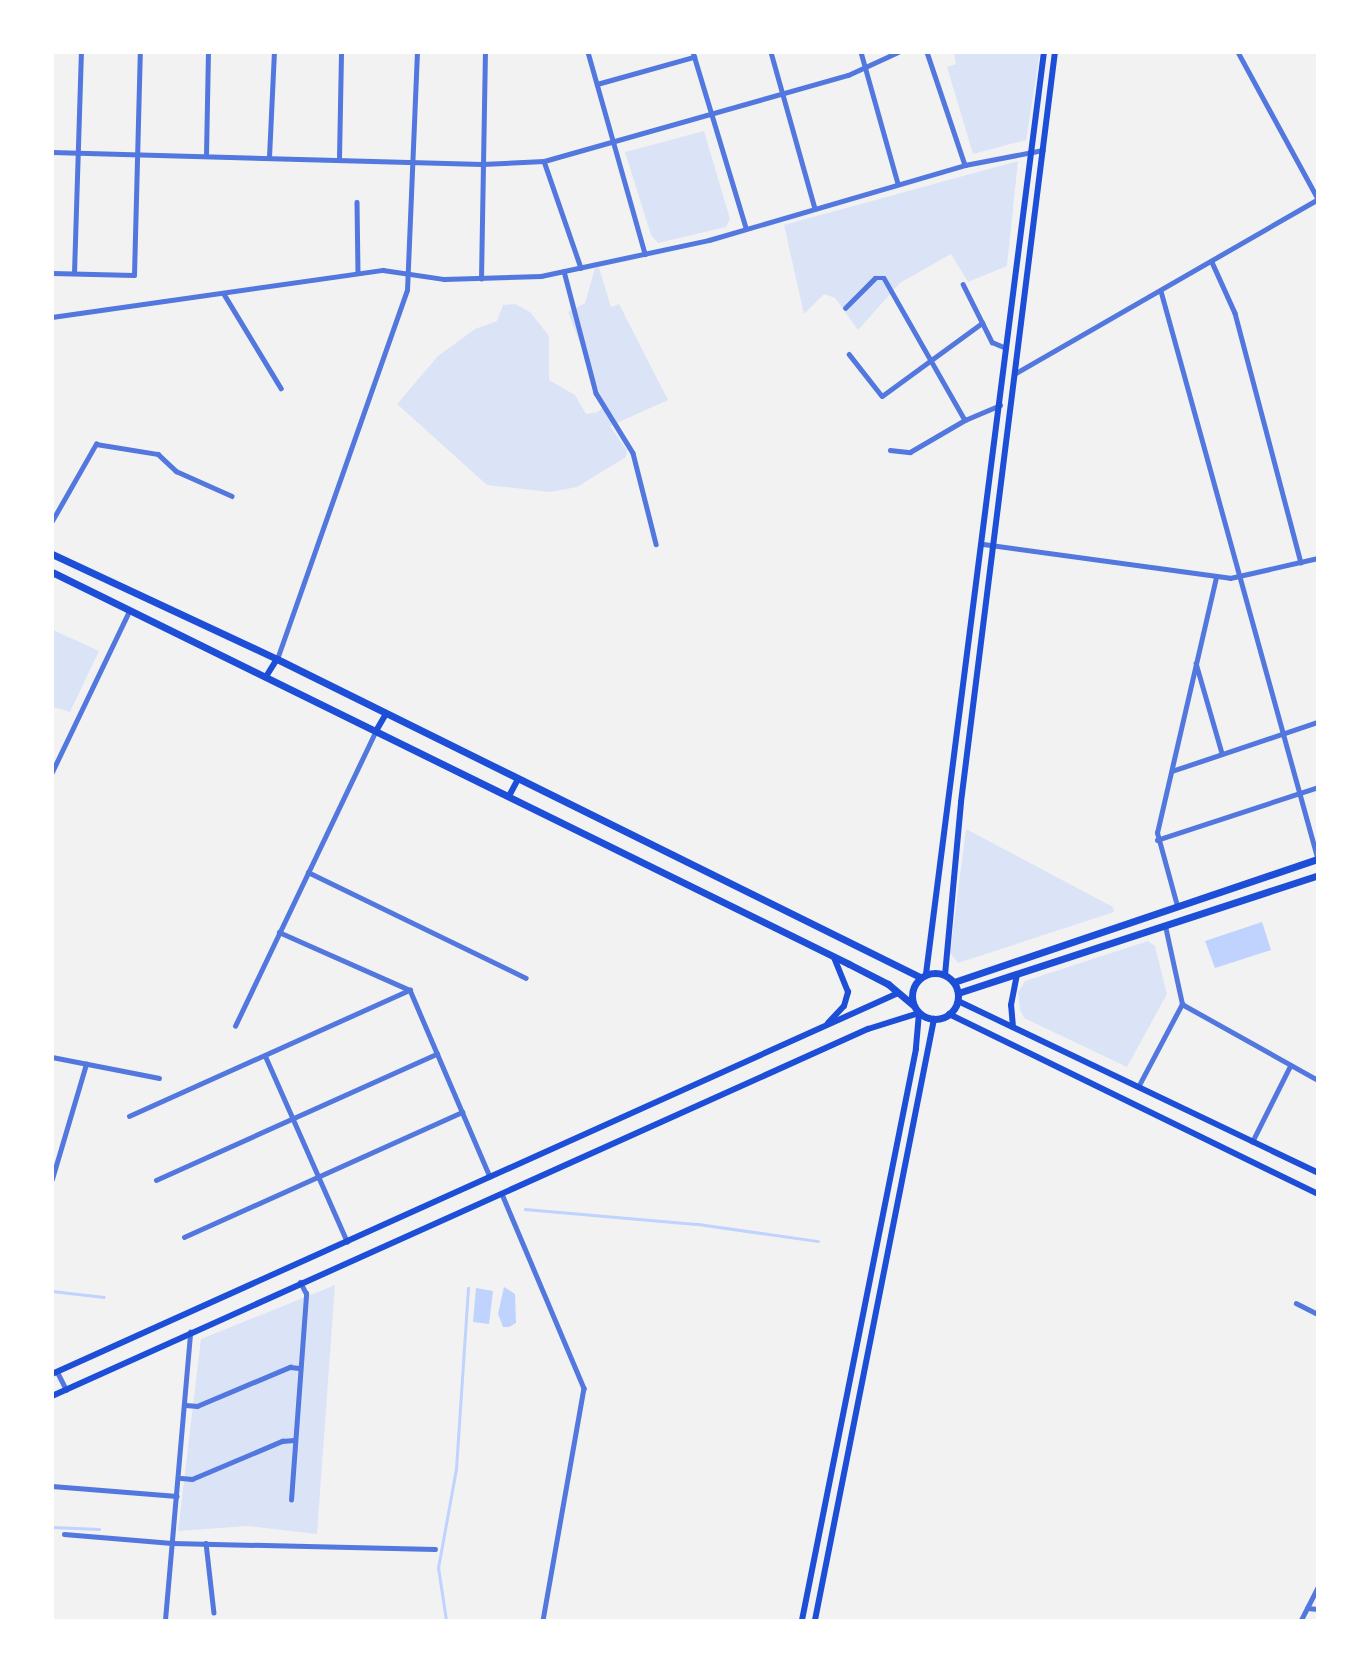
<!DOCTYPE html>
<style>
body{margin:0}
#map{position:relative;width:1370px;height:1673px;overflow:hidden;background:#f2f2f2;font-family:Arial,sans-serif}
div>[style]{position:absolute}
.green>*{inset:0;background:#dbe4f7}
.water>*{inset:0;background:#bfd3fe}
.stream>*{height:2.5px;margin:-1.25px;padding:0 1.25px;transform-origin:1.25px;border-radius:1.25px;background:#bfd3fe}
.minor>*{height:4.5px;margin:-2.25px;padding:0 2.25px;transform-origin:2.25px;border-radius:2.25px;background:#5277de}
.tertiary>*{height:5px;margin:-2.5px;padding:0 2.5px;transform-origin:2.5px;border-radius:2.5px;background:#5277de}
.secondary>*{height:6px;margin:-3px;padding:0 3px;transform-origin:3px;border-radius:3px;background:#1d4ed8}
.primary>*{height:7px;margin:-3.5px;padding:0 3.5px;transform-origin:3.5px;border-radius:3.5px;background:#1d4ed8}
.primary>.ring{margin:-3.5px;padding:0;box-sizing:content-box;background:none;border:7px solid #1d4ed8;border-radius:50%}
span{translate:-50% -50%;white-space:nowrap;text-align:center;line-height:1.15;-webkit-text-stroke:6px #fff;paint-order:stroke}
.frame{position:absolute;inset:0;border:54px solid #fff;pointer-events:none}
</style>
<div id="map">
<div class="green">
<i style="clip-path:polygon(954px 53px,1040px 53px,1026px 140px,973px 154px,947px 67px,956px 64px)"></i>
<i style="clip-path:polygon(704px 131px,730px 219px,726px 227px,658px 243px,651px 235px,625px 152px)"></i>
<i style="clip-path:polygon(1018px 161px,1007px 266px,968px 282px,951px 254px,900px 283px,858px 330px,835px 298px,824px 294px,804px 314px,784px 225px)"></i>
<i style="clip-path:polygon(595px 268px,599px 268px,611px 307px,619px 304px,668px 400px,610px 426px,627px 450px,626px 457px,577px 487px,550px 492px,487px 485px,397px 404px,438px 356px,475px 329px,497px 321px,503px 305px,515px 304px,530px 312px,549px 336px,549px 380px,575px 395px,586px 414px,598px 412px,604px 405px,568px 312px,585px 303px)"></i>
<i style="clip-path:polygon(53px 630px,99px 651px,70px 712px,53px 707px)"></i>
<i style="clip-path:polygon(966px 829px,1113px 907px,1114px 912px,958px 963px,950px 953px)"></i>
<i style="clip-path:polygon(1148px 941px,1155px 946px,1167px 994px,1127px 1067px,1024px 1018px,1020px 1010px,1018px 992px,1025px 981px)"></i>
<i style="clip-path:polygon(335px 1285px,317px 1534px,248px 1526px,178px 1531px,201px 1339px)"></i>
</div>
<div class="water">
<i style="clip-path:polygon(1262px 922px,1271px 950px,1215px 968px,1205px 941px)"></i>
<i style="clip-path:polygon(504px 1287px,515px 1294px,516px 1323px,509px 1327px,503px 1327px,498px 1314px)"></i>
<i style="clip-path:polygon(476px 1288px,493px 1291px,489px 1324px,473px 1322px)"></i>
</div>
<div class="stream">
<i style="left:525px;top:1209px;width:174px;rotate:5deg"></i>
<i style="left:698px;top:1224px;width:121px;rotate:8.1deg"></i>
<i style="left:52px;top:1291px;width:52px;rotate:6.6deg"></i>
<i style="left:52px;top:1527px;width:47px;rotate:2.4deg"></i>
<i style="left:446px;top:1620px;width:53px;rotate:-98.7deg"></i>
<i style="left:438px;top:1568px;width:101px;rotate:-79.7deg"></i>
<i style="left:456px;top:1469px;width:181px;rotate:-86.2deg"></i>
</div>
<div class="minor">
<i style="left:588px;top:52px;width:210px;rotate:74.2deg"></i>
<i style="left:693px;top:52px;width:184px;rotate:73.2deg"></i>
<i style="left:771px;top:52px;width:163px;rotate:74.3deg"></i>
<i style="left:861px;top:52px;width:137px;rotate:74.3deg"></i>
<i style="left:927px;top:52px;width:119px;rotate:71.4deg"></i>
<i style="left:1238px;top:52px;width:167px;rotate:61.4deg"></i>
<i style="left:597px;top:84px;width:101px;rotate:-15.6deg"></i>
<i style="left:206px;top:155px;width:103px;rotate:-88.9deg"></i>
<i style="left:269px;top:157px;width:105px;rotate:-87.3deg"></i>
<i style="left:339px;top:158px;width:106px;rotate:-88.9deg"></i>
<i style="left:544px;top:161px;width:113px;rotate:70.9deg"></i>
<i style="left:357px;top:202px;width:71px;rotate:89.2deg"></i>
<i style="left:1212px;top:262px;width:56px;rotate:65.7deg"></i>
<i style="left:1235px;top:313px;width:258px;rotate:75.2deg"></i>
<i style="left:564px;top:271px;width:126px;rotate:75.3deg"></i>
<i style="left:596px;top:393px;width:70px;rotate:58.3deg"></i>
<i style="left:633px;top:453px;width:94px;rotate:75.8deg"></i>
<i style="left:52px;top:273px;width:82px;rotate:1.4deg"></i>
<i style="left:134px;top:275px;width:223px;rotate:-88.5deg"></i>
<i style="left:74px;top:273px;width:221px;rotate:-88.2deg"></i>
<i style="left:481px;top:279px;width:227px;rotate:-89deg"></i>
<i style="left:963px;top:284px;width:65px;rotate:63.4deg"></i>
<i style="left:992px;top:342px;width:15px;rotate:23deg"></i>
<i style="left:1161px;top:291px;width:589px;rotate:74.55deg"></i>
<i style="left:224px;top:294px;width:110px;rotate:58.8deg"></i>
<i style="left:845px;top:308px;width:42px;rotate:-45deg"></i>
<i style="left:875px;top:278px;width:9px"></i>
<i style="left:884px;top:278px;width:163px;rotate:60.3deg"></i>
<i style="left:965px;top:420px;width:38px;rotate:-23deg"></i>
<i style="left:52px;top:317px;width:334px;rotate:-8.1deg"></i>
<i style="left:383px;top:270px;width:62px;rotate:8.4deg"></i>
<i style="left:444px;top:279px;width:97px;rotate:-1.8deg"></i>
<i style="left:541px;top:276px;width:172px;rotate:-12.1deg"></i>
<i style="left:709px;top:240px;width:267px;rotate:-16.3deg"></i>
<i style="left:965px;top:165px;width:79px;rotate:-10.9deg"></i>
<i style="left:849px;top:354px;width:53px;rotate:51.8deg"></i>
<i style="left:882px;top:396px;width:124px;rotate:-36.1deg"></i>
<i style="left:1014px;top:374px;width:351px;rotate:-29.9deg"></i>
<i style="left:890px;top:450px;width:20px;rotate:6deg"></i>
<i style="left:910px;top:452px;width:64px;rotate:-30.2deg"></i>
<i style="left:52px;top:521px;width:89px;rotate:-60.3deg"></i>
<i style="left:96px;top:444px;width:63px;rotate:9.2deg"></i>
<i style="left:158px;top:454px;width:25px;rotate:43deg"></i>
<i style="left:176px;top:471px;width:61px;rotate:24.1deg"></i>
<i style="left:1196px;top:663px;width:94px;rotate:73.9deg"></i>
<i style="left:1172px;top:771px;width:154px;rotate:-18.6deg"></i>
<i style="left:52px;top:772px;width:178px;rotate:-64.4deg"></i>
<i style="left:1157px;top:840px;width:169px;rotate:-18.2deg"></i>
<i style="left:308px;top:872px;width:242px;rotate:25.9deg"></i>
<i style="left:1177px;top:906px;width:76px;rotate:-105.3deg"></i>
<i style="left:1157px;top:833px;width:263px;rotate:-77deg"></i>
<i style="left:279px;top:932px;width:143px;rotate:23.9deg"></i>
<i style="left:410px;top:990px;width:203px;rotate:66.8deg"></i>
<i style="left:1182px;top:1004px;width:156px;rotate:29.2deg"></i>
<i style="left:235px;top:1026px;width:327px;rotate:-64.5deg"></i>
<i style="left:52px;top:1057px;width:109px;rotate:11.1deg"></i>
<i style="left:1138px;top:1087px;width:94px;rotate:-62.1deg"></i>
<i style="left:1182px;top:1004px;width:80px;rotate:-102.3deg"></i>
<i style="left:129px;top:1116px;width:308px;rotate:-24.2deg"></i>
<i style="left:1252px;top:1142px;width:85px;rotate:-63.4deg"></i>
<i style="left:52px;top:1179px;width:120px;rotate:-73.5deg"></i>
<i style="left:156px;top:1180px;width:308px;rotate:-24.2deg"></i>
<i style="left:502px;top:1194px;width:211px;rotate:67.1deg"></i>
<i style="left:584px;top:1388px;width:236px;rotate:100deg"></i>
<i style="left:184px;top:1237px;width:305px;rotate:-24.2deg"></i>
<i style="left:1296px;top:1303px;width:25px;rotate:27deg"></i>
<i style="left:186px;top:1405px;width:11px;rotate:5deg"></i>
<i style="left:197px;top:1406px;width:101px;rotate:-22.8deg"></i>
<i style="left:290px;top:1367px;width:9px;rotate:6deg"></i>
<i style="left:181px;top:1478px;width:11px;rotate:5deg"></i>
<i style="left:192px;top:1479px;width:98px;rotate:-22.9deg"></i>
<i style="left:282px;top:1441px;width:12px;rotate:-5deg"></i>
<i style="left:52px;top:1486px;width:125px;rotate:4.6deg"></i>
<i style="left:291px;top:1500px;width:207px;rotate:-85.8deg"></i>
<i style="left:306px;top:1294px;width:13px;rotate:-117deg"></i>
<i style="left:64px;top:1534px;width:108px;rotate:4.8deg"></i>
<i style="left:172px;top:1543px;width:263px;rotate:1.3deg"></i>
<i style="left:206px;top:1543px;width:70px;rotate:83.5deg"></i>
<i style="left:1307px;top:1608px;width:11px;rotate:5deg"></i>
<i style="left:165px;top:1620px;width:289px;rotate:-85deg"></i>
<i style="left:1301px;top:1620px;width:37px;rotate:-63deg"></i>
</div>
<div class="tertiary">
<i style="left:52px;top:152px;width:430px;rotate:1.6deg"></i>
<i style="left:482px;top:164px;width:62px;rotate:-2.8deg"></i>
<i style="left:544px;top:161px;width:316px;rotate:-15.8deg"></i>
<i style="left:848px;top:75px;width:55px;rotate:-24.7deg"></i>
<i style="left:983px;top:544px;width:249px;rotate:7.8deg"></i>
<i style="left:1230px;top:578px;width:90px;rotate:-12.8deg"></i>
<i style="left:277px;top:659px;width:391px;rotate:-70.6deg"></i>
<i style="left:407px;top:290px;width:238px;rotate:-87.6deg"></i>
<i style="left:265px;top:1056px;width:203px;rotate:66.2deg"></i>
<i style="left:57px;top:1372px;width:20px;rotate:63deg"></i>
</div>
<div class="secondary">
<i style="left:267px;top:675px;width:19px;rotate:-58deg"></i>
<i style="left:376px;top:731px;width:20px;rotate:-60deg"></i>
<i style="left:509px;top:796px;width:19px;rotate:-62deg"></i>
<i style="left:926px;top:974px;width:930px;rotate:-82.71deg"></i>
<i style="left:945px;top:975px;width:174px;rotate:-84.7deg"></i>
<i style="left:961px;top:802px;width:756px;rotate:-82.86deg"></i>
<i style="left:958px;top:1001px;width:399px;rotate:25.5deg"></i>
<i style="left:949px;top:1014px;width:411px;rotate:26deg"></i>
<i style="left:828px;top:1023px;width:23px;rotate:-47deg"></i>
<i style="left:844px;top:1006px;width:15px;rotate:-74deg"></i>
<i style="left:848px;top:992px;width:38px;rotate:-112deg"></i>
<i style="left:1013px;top:1027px;width:22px;rotate:-95deg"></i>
<i style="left:1011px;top:1005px;width:31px;rotate:-79deg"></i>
<i style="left:52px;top:1374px;width:928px;rotate:-24.24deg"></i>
<i style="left:52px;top:1396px;width:895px;rotate:-24.22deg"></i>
<i style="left:868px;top:1029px;width:53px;rotate:-17.4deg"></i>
<i style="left:919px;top:1013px;width:36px;rotate:95deg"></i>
<i style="left:916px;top:1049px;width:582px;rotate:101.29deg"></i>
<i style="left:815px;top:1620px;width:613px;rotate:-78.8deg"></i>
</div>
<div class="primary">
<i style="left:52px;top:554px;width:248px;rotate:25deg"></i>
<i style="left:277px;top:659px;width:717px;rotate:26.32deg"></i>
<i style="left:52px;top:572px;width:888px;rotate:26.19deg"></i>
<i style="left:849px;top:964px;width:44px;rotate:27.1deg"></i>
<i style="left:888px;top:984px;width:34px;rotate:40deg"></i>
<i class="ring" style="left:912px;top:973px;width:39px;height:39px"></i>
<i style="left:954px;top:982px;width:384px;rotate:-18.7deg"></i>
<i style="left:958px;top:993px;width:379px;rotate:-18.1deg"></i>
</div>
<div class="frame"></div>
</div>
